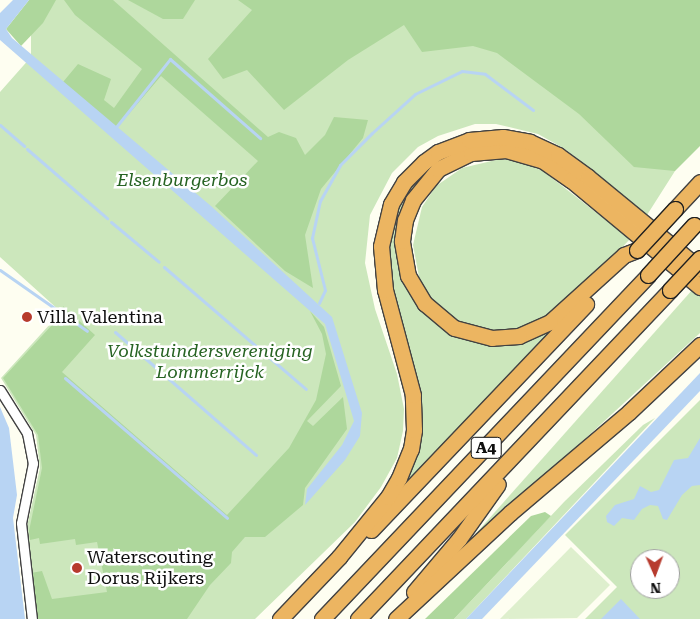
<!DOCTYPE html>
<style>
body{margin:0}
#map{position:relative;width:700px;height:619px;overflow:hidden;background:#fefef1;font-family:"Roboto Serif",serif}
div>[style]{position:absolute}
.green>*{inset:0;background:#cce7bc}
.forest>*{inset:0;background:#aed79c}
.pitch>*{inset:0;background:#deefcd}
.water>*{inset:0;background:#b8d4f3}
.stream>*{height:3px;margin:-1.5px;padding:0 1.5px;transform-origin:1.5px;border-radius:1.5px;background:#b8d4f3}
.roads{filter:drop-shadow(1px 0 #424242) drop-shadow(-1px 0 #424242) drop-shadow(0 1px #424242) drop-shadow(0 -1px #424242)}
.minor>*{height:9px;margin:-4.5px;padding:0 4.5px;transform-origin:4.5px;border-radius:4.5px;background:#fff}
.motorway>*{height:15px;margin:-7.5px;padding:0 7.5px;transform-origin:7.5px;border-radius:7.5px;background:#ecb561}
.bridges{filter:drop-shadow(1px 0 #202020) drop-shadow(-1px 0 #202020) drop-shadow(0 1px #202020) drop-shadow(0 -1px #202020)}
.motorway-bridge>*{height:15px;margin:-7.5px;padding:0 7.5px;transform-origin:7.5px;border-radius:7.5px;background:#ecb561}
.dots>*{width:14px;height:14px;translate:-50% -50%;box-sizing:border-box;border:2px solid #fff;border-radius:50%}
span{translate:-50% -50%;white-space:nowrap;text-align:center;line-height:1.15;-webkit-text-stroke:5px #fff;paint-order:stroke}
.shield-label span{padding:1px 4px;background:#fff;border:1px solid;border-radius:4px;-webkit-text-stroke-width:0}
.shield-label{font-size:16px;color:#0f0f0f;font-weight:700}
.park-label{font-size:18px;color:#266322;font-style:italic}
.poi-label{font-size:18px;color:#0f0f0f}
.left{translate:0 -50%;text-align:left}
.north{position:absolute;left:630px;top:549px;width:50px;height:50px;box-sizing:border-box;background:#fff;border:1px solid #9f9f9f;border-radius:50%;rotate:178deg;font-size:14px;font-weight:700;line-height:20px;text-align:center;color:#0f0f0f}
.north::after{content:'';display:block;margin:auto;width:18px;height:22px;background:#b73b2e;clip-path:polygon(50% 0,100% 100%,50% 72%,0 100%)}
</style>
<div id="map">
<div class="green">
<i style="clip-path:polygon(31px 0,700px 0,675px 171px,647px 215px,565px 149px,538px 134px,496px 124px,475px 124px,438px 136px,418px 147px,392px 173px,370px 215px,365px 263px,375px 309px,397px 374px,404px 409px,403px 431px,397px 458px,381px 487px,355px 522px,255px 619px,38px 619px,26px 531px,40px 468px,36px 435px,1px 378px,61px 312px,0 257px,0 92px,31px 57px)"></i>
<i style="clip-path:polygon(447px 154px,429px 167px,406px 197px,396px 241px,397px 256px,412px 298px,444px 329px,486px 344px,517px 343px,538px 336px,560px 322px,412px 479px,408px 478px,419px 444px,421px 394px,389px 296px,384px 236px,411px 177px)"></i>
<i style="clip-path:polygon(500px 159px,519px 161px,543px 171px,630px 239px,568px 305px,546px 321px,503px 334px,459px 324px,434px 304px,420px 282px,413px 245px,422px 207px,436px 186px,462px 168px)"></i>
<i style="clip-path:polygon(693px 289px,700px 294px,700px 333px,447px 566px)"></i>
<i style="clip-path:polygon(evenodd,700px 400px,700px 619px,585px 619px,617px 587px,565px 535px,700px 400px,640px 559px,670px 559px,670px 589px,640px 589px,640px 559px)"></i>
<i style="clip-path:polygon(655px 418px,466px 619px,454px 619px,564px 502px,643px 425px)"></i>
</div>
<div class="forest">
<i style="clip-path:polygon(29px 0,56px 0,43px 23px,21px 46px,6px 29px)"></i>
<i style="clip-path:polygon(64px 0,113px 0,268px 137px,279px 132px,296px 138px,305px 155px,325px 135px,334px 117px,368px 120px,363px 138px,321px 189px,305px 235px,313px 288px,285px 271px,215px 206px,258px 161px,161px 76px,117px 128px,63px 82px,78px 64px,111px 79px,104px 100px,114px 108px,142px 69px,75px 15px)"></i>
<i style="clip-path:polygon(128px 0,195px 0,183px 19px,163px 19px)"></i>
<i style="clip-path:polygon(238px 0,700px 0,700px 146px,675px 171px,634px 167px,579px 114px,497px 53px,473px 46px,422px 52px,404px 25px,348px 60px,284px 110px,247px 70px,223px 79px,208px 59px,252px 10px)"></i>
<i style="clip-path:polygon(63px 306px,95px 335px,62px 372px,227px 515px,289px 448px,316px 400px,326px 354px,322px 334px,310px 311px,324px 327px,341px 386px,307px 421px,313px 426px,343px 397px,347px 429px,305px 488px,303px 505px,265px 537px,245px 537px,232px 552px,231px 563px,210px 585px,187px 619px,37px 619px,31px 573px,42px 571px,52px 599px,107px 592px,97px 542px,76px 545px,75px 539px,40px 544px,39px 538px,30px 540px,29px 531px,42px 468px,38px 435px,3px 378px,64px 312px)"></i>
<i style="clip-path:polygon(545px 512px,551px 516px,454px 619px,425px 619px,531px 516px)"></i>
</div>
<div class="pitch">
<i style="clip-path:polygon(571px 547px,610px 585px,577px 618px,500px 619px)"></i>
</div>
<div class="water">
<i style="clip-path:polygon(13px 0,29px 0,6px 29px,12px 38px,211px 206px,332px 317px,362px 413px,360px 436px,345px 460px,305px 505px,307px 489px,342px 445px,354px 421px,325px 324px,0 40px,0 13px)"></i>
<i style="clip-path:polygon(700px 373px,700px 391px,482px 619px,466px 619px)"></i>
<i style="clip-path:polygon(0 407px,9px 428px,17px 495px,13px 518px,25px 619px,0 619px)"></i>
<i style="clip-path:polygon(700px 438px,700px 485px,692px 486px,682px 495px,667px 520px,663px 519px,658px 506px,650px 505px,642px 509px,634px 520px,622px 518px,614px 526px,607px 522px,606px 516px,615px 505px,634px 499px,640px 486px,651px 492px,659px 490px,674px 460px,688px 458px)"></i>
<i style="clip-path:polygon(621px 599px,640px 619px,601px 619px)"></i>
</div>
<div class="stream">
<i style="left:0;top:125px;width:32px;rotate:41deg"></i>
<i style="left:116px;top:127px;width:87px;rotate:-51.5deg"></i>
<i style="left:170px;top:59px;width:120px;rotate:41.3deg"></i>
<i style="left:27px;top:149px;width:106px;rotate:40.8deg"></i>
<i style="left:111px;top:222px;width:62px;rotate:39.8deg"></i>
<i style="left:164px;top:267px;width:187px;rotate:40.7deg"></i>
<i style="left:0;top:270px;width:106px;rotate:35deg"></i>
<i style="left:319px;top:303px;width:14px;rotate:-65deg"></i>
<i style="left:325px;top:290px;width:54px;rotate:-104deg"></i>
<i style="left:312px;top:238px;width:38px;rotate:-78deg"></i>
<i style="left:320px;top:201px;width:41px;rotate:-60.9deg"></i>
<i style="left:340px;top:165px;width:45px;rotate:-45deg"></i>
<i style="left:372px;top:133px;width:58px;rotate:-42.2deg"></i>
<i style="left:415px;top:94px;width:52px;rotate:-26.1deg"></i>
<i style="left:462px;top:71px;width:23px;rotate:7deg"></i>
<i style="left:485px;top:74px;width:60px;rotate:36.9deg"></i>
<i style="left:115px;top:332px;width:187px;rotate:41.1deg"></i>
<i style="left:65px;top:378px;width:214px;rotate:40.8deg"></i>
</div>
<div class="roads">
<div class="minor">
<i style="left:0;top:390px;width:51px;rotate:57.9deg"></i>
<i style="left:27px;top:433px;width:31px;rotate:79deg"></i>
<i style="left:33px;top:463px;width:61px;rotate:101.3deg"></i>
<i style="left:21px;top:523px;width:97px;rotate:83.5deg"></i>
</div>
<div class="motorway">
<i style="left:675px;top:209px;width:37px;rotate:-47deg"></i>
<i style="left:637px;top:250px;width:14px;rotate:159deg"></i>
<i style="left:624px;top:255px;width:100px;rotate:137.8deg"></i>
<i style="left:550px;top:322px;width:34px;rotate:156deg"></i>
<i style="left:519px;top:336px;width:27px;rotate:176deg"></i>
<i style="left:492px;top:338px;width:39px;rotate:-165deg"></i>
<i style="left:454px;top:328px;width:38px;rotate:-140deg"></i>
<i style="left:425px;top:304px;width:33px;rotate:-121deg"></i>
<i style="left:408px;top:276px;width:36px;rotate:-100deg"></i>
<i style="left:402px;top:241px;width:21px;rotate:-82deg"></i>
<i style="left:405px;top:220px;width:22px;rotate:-68deg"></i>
<i style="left:413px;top:200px;width:40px;rotate:-51deg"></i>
<i style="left:438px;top:169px;width:37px;rotate:-26deg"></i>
<i style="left:471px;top:153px;width:35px;rotate:-5deg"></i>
<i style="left:506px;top:150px;width:37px;rotate:16deg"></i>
<i style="left:542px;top:160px;width:35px;rotate:35deg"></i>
<i style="left:571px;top:180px;width:168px;rotate:39.7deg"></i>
<i style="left:371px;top:530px;width:312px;rotate:-46.4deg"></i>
<i style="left:414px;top:592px;width:70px;rotate:-49.7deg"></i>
<i style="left:459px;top:539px;width:67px;rotate:-54.7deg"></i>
<i style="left:280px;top:619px;width:86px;rotate:-46.4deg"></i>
<i style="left:339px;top:557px;width:77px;rotate:-50.8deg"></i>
<i style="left:388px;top:497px;width:22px;rotate:-60deg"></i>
<i style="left:399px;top:478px;width:31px;rotate:-68deg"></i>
<i style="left:411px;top:449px;width:19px;rotate:-81deg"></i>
<i style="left:414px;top:430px;width:35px;rotate:-92deg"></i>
<i style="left:413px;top:395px;width:109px;rotate:-104.9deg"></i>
<i style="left:385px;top:290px;width:44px;rotate:-95.2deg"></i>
<i style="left:381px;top:246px;width:43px;rotate:-76.6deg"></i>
<i style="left:391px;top:204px;width:26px;rotate:-59deg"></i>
<i style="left:404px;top:182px;width:28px;rotate:-45deg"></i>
<i style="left:424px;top:162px;width:17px;rotate:-36deg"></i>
<i style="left:438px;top:152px;width:33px;rotate:-21deg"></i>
<i style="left:469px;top:140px;width:34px;rotate:-5deg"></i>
<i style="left:503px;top:137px;width:27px;rotate:10deg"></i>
<i style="left:530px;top:142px;width:31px;rotate:25deg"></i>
<i style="left:558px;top:155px;width:37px;rotate:36deg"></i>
<i style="left:588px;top:177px;width:145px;rotate:39.4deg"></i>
<i style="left:322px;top:619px;width:474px;rotate:-46.5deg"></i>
<i style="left:358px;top:619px;width:453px;rotate:-46.5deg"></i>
<i style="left:396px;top:619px;width:156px;rotate:-42.9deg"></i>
<i style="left:510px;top:513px;width:156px;rotate:-40.3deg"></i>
<i style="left:629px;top:412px;width:98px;rotate:-43.3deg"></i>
</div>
</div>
<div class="bridges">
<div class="motorway-bridge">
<i style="left:637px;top:250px;width:56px;rotate:-47.2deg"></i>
<i style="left:648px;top:275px;width:68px;rotate:-47.4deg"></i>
<i style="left:670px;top:290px;width:44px;rotate:-46.8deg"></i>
</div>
</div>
<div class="dots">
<i style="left:27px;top:317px;background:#b73b2e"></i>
<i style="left:77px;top:568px;background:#b73b2e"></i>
</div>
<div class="shield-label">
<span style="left:486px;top:448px">A4</span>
</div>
<div class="park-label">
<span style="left:182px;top:180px">Elsenburgerbos</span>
<span style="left:210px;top:362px">Volkstuindersvereniging<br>Lommerrijck</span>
</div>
<div class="poi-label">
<span class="left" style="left:37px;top:317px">Villa Valentina</span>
<span class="left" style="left:87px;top:568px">Waterscouting<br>Dorus Rijkers</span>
</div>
<div class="north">N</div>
</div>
